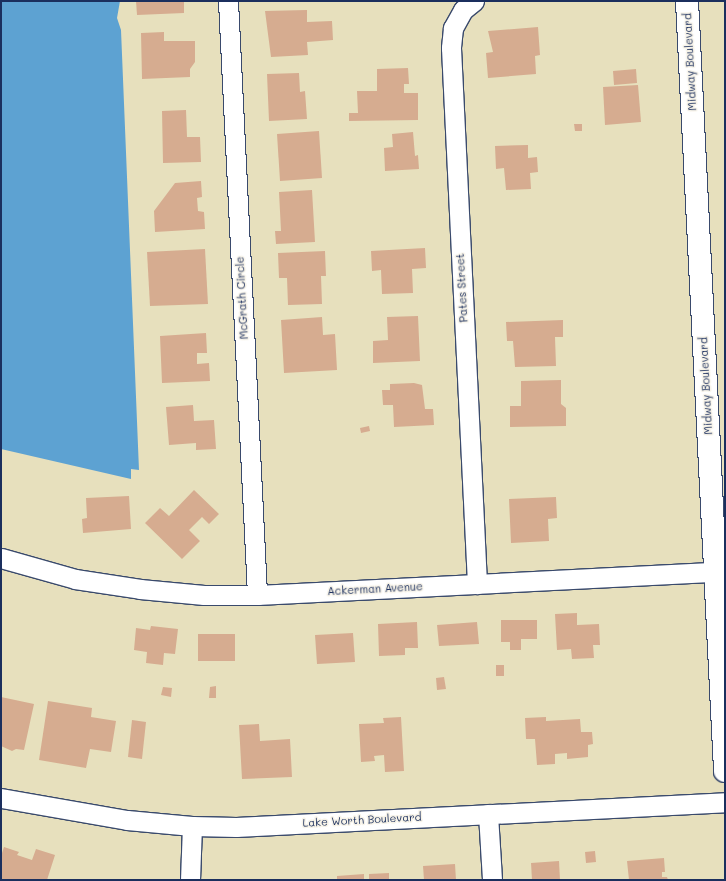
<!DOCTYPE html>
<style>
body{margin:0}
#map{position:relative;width:726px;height:881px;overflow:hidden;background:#e7e0bd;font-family:Mali,sans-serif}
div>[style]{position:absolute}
.water>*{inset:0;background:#5da2d2}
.building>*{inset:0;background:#d6ac90}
.roads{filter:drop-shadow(1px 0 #3a4a6c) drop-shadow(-1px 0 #3a4a6c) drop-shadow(0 1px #3a4a6c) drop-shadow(0 -1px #3a4a6c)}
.street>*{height:19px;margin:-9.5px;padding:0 9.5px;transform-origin:9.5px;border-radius:9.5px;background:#fff}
.secondary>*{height:22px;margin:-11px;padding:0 11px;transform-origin:11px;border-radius:11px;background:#fff}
span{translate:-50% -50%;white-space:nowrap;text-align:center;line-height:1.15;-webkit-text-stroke:3px #f7f3e8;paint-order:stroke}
.street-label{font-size:11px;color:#1b2f5e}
.frame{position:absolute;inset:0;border:2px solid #1b2f5e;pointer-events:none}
</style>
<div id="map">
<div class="water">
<i style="clip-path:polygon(1px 1px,120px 1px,117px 18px,121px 30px,139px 470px,131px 469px,131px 479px,1px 449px)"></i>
</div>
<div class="building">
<i style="clip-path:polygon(136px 1px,184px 1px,184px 13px,137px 15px)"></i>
<i style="clip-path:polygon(307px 10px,307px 22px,332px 21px,333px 40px,307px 42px,308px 55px,271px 57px,265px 11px)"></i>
<i style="clip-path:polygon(538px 27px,540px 55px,535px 56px,536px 74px,488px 78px,486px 53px,493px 52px,488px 31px)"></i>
<i style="clip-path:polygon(164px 32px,164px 41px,195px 41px,195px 62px,190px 69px,190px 77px,142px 79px,141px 33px)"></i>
<i style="clip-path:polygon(408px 68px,409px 84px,404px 84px,404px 93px,418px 93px,418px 120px,349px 121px,349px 113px,358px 113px,357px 91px,377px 91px,377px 69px)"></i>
<i style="clip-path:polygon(636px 69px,637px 83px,614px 85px,613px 71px)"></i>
<i style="clip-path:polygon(299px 73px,300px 92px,305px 91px,307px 119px,269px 121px,267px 74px)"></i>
<i style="clip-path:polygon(638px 85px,641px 122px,605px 125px,603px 87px)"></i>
<i style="clip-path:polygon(186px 110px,187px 137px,200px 137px,201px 162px,163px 163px,162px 111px)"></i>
<i style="clip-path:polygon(574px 124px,582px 124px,582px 131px,575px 131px)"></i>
<i style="clip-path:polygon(319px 131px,322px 178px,280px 181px,277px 134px)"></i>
<i style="clip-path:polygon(413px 132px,415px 156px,418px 155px,419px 169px,385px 171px,384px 148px,393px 147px,392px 134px)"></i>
<i style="clip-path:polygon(528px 145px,528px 158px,537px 157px,538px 172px,530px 173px,531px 189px,506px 190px,504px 168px,496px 169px,495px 146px)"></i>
<i style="clip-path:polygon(201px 181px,202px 197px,197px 198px,198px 211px,204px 212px,205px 229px,155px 232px,154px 211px,175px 183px)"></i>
<i style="clip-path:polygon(312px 190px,315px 242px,276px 244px,275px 231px,281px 231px,279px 192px)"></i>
<i style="clip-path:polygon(425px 248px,426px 268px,412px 269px,413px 293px,382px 294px,381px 270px,372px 271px,371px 251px)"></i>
<i style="clip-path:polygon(205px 249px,208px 304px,150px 306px,147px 252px)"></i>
<i style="clip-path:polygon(325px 251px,326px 276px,321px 276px,322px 304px,288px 305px,287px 278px,279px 278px,278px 253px)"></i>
<i style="clip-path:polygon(418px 316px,420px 361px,373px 363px,373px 341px,388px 340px,387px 317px)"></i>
<i style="clip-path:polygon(322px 317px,323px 335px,335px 334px,337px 370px,284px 373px,281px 320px)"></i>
<i style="clip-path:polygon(563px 320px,563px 337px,555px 337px,556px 366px,515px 367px,513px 341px,507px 341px,506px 322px)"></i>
<i style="clip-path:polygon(206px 333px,207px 353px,197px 353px,197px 364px,209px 363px,210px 381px,162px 383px,160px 336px)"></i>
<i style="clip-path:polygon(561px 380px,561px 404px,566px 408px,566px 426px,510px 427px,510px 406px,521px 406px,521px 381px)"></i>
<i style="clip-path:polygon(414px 383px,422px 385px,425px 409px,433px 409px,434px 425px,394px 427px,393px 405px,383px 405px,382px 390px,390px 390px,390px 384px)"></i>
<i style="clip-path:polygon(193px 405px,194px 421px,214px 420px,216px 449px,196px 450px,196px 443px,169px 445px,166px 407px)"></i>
<i style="clip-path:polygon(369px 426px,370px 431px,361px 433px,360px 428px)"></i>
<i style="clip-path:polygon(194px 490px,219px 514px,209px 524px,202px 517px,189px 530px,200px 541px,182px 559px,145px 523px,160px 508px,169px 516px)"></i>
<i style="clip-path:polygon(129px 496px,131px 529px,83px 533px,82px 519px,87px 518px,86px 498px)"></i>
<i style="clip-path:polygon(556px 497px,557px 518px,548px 519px,549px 541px,511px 543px,509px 499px)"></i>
<i style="clip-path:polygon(577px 613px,577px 625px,599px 624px,600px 645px,593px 645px,594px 658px,572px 659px,571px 649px,557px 650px,555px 614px)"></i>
<i style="clip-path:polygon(501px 620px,537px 620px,537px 639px,521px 639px,521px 650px,510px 650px,510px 642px,501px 642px)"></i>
<i style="clip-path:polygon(417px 622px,418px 648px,405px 648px,405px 655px,379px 656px,378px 624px)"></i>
<i style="clip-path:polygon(477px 622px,479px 644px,439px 646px,437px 625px)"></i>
<i style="clip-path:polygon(151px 626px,178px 629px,175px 654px,164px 653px,163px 665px,146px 663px,147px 652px,134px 650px,136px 628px,150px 630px)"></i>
<i style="clip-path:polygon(353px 633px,355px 662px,317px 664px,315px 635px)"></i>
<i style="clip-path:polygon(198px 634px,235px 634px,235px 661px,198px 661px)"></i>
<i style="clip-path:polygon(496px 665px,504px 665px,504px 676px,496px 676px)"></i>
<i style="clip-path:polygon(444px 677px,446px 689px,437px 690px,436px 678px)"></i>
<i style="clip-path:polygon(216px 686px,216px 698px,209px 698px,210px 687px)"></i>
<i style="clip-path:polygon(163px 687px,172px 688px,171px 697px,161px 695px)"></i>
<i style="clip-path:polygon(1px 697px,34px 704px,24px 750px,16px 749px,12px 751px,1px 746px)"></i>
<i style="clip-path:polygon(48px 701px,92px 708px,91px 717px,116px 721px,111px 752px,90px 749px,86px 768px,39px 760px)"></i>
<i style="clip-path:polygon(401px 717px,404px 771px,385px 772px,384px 755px,374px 756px,375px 761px,361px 762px,359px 724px,384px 723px,383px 718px)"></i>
<i style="clip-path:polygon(546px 717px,546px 721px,580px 719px,581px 732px,592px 732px,593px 744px,588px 745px,588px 757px,567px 759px,567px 753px,555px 754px,555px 764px,537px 765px,535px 739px,526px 739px,525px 718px)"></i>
<i style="clip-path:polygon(132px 720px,146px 722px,142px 759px,128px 757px)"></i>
<i style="clip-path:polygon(259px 724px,260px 741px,290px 739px,292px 777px,242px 779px,239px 725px)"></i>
<i style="clip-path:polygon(4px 847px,19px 852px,17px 855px,32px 860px,36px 849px,55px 855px,47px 880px,1px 880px,1px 856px)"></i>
<i style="clip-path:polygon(595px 851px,596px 862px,586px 863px,585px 852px)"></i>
<i style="clip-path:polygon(664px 858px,665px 872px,662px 872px,662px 877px,667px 877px,668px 880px,629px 880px,627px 861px)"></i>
<i style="clip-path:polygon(559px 861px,560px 880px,532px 880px,531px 863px)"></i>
<i style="clip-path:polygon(455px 864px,456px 880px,424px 880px,423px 866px)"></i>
<i style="clip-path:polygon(389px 873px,389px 880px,369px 880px,369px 874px)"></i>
<i style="clip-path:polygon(364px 874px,364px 880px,337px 880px,337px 876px)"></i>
</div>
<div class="roads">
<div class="street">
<i style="left:228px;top:1px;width:595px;rotate:87.2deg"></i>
<i style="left:474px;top:1px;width:14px;rotate:141deg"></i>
<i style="left:463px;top:10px;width:21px;rotate:119deg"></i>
<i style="left:453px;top:28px;width:20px;rotate:96deg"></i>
<i style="left:451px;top:48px;width:537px;rotate:87.22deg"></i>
<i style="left:1px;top:558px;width:77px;rotate:15.8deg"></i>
<i style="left:75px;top:579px;width:66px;rotate:8.7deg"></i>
<i style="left:140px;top:589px;width:64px;rotate:5.4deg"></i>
<i style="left:204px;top:595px;width:53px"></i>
<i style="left:257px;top:595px;width:469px;rotate:-2.9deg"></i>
<i style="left:1px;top:798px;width:128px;rotate:9.9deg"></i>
<i style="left:127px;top:820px;width:65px;rotate:5.3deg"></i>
<i style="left:192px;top:826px;width:44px;rotate:1.3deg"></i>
<i style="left:236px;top:827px;width:490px;rotate:-2.9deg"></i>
<i style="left:488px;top:814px;width:66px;rotate:86.5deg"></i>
<i style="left:190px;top:880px;width:54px;rotate:-87.9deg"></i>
</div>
<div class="secondary">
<i style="left:687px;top:1px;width:771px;rotate:87.17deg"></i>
</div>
</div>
<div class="street-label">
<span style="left:690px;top:62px;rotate:-93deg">Midway Boulevard</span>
<span style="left:462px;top:288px;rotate:-93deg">Pates Street</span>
<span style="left:242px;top:298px;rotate:-93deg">McGrath Circle</span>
<span style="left:706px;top:386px;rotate:-93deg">Midway Boulevard</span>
<span style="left:375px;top:589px;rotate:-3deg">Ackerman Avenue</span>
<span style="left:362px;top:820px;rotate:-3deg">Lake Worth Boulevard</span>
</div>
<div class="frame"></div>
</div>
